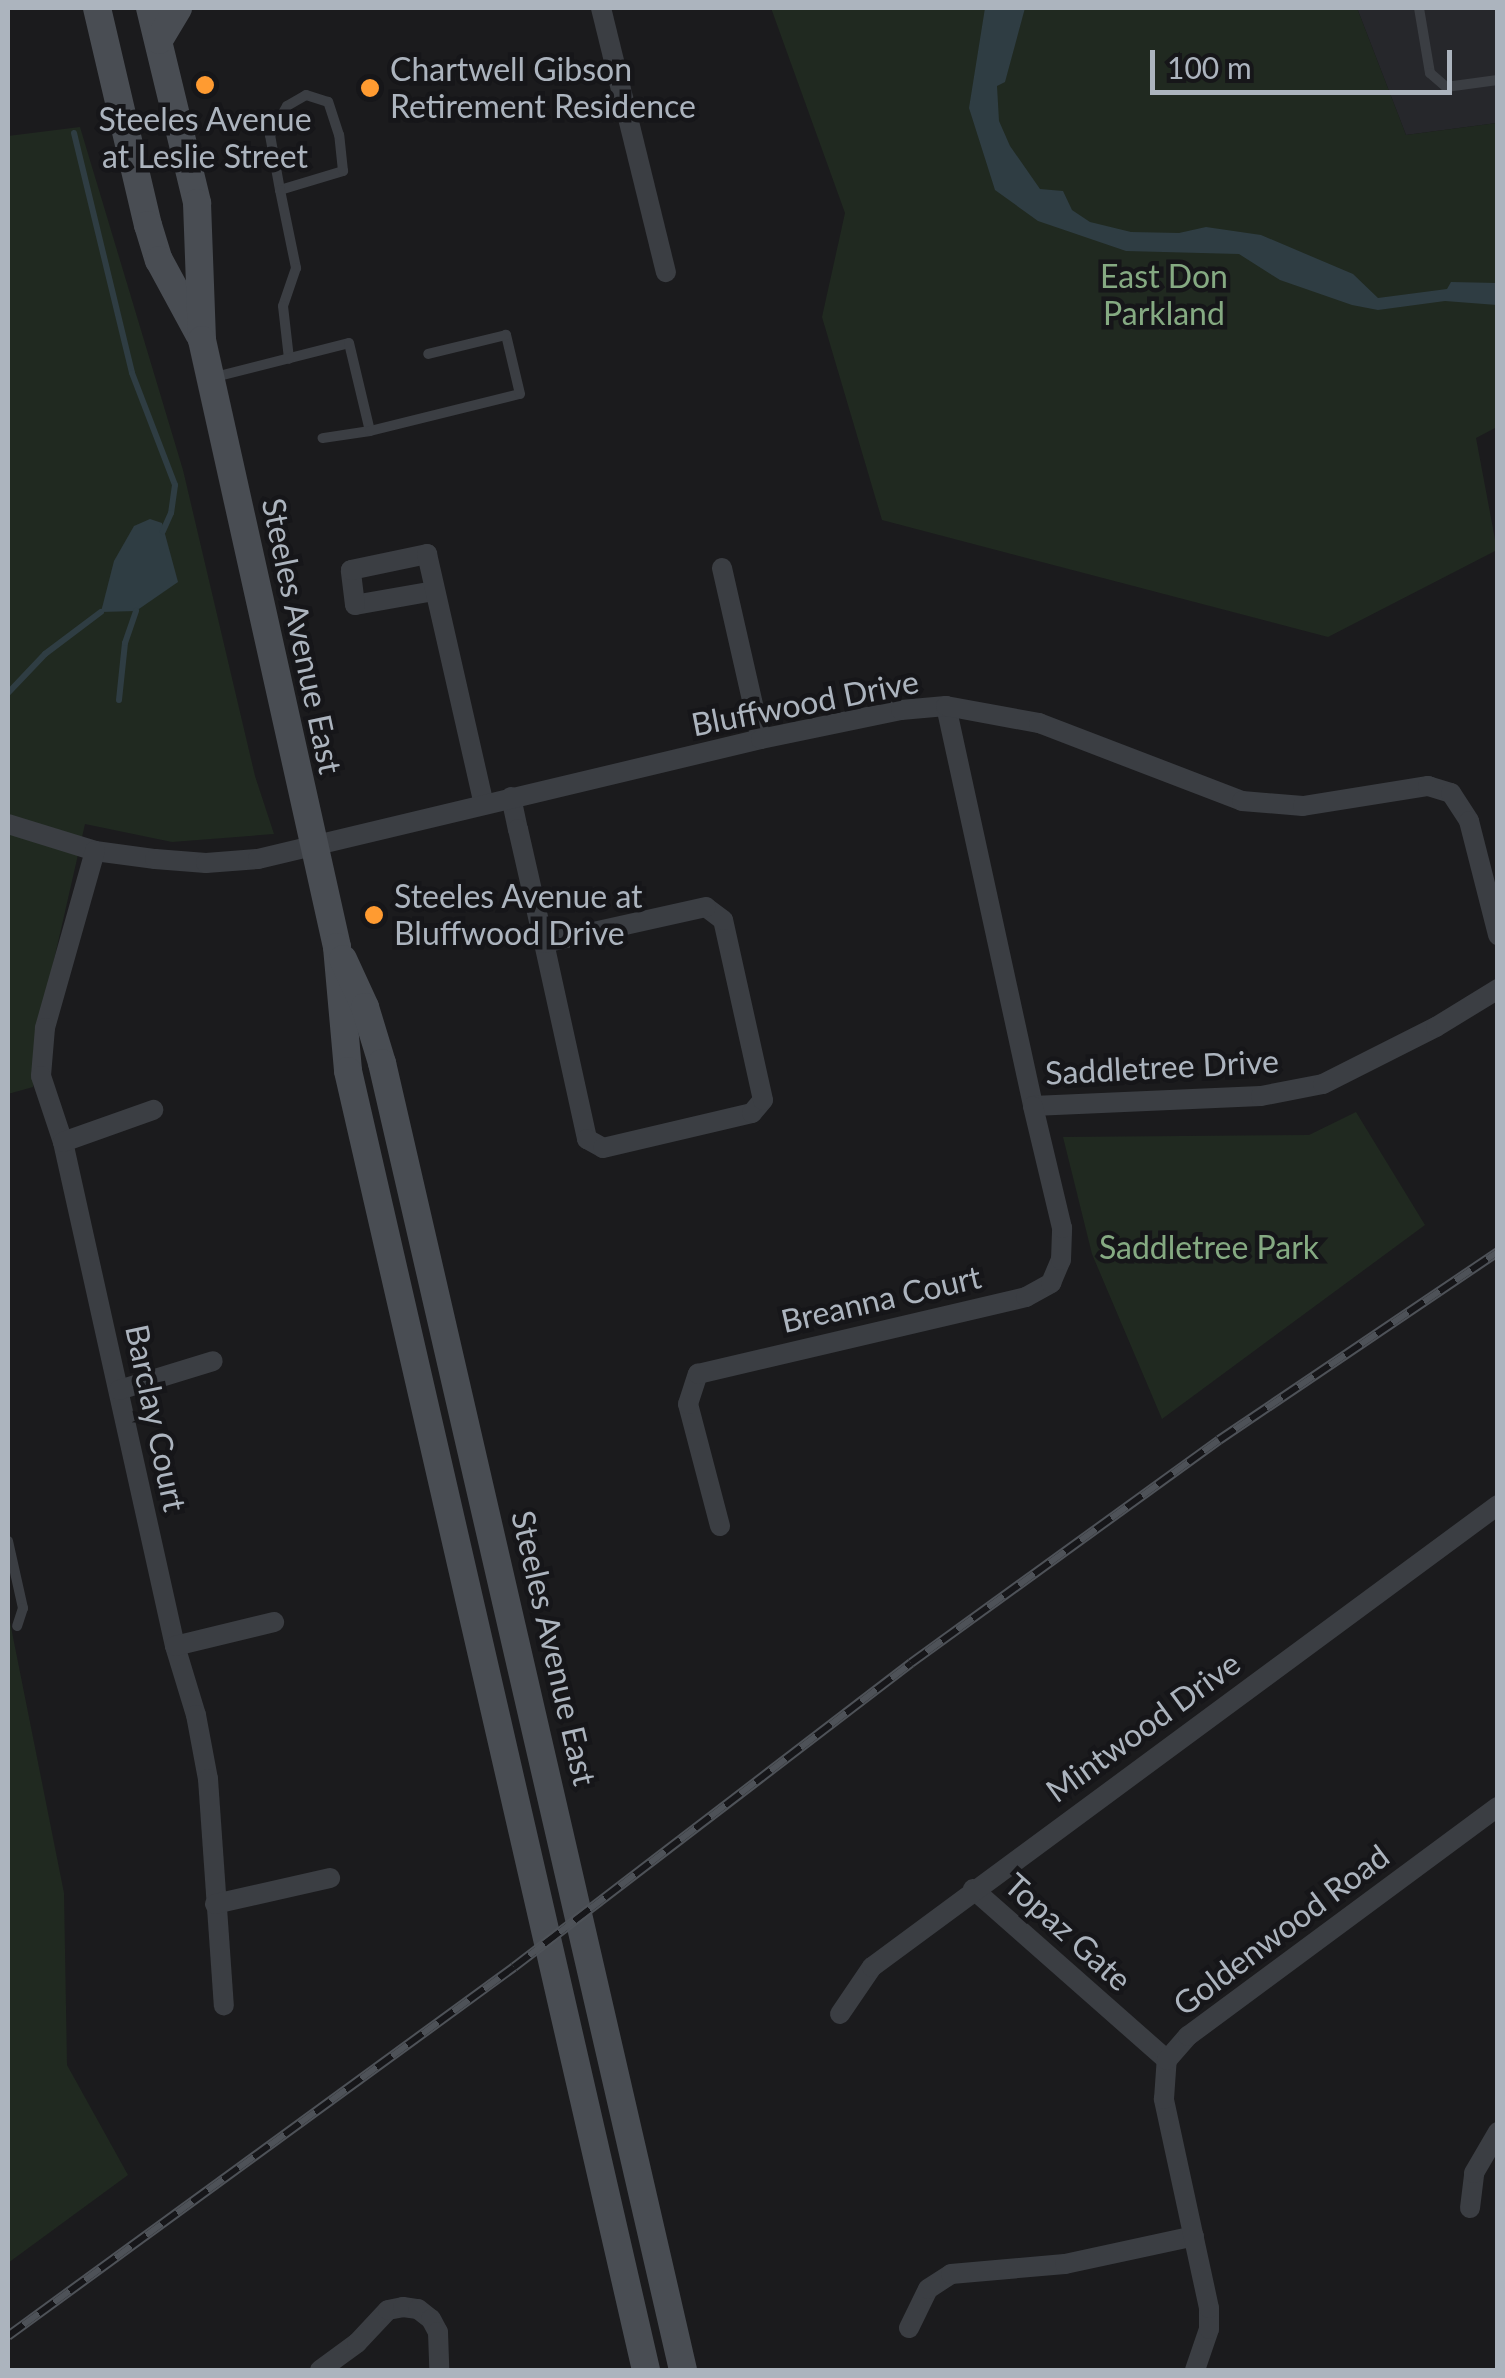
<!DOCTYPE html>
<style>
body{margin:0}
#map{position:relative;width:1505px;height:2378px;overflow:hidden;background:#1b1b1d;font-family:Lato,sans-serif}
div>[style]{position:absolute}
.built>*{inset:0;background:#26272b}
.green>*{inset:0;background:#202920}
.water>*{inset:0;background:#2f3d43}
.stream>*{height:6px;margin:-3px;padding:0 3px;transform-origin:3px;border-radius:3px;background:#2f3d43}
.lane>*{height:10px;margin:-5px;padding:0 5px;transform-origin:5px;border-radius:5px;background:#3b3e43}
.street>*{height:20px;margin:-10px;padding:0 10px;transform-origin:10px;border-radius:10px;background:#3b3e43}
.secondary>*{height:28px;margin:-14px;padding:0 14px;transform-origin:14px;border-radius:14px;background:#494d53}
.rail>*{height:10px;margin-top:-5px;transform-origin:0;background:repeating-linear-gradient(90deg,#161619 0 19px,#4e5258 0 38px);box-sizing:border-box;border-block:2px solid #4e5258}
.dots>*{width:28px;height:28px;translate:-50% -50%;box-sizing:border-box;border:5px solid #161619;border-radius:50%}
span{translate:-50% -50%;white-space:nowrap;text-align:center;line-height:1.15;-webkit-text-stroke:9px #161619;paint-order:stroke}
.poi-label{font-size:32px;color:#acb4be}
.left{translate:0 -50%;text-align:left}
.park-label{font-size:32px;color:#85aa82}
.street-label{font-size:32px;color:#acb4be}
.frame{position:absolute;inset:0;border:10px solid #acb4be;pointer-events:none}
.scale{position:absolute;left:1150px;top:50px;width:302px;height:45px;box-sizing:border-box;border:5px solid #acb4be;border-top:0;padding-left:12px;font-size:30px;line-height:35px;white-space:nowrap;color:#acb4be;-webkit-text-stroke:8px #161619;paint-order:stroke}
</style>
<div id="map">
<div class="built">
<i style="clip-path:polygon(1357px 8px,1497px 8px,1497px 123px,1406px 135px)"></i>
</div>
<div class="green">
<i style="clip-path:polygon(771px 8px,1357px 8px,1406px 135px,1497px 123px,1497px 427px,1476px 438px,1497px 550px,1328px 637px,882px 520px,822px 317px,845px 213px)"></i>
<i style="clip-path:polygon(80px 127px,183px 470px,255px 776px,274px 834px,172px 842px,85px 824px,33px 1052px,33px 1087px,8px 1094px,8px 136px)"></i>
<i style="clip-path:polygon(1356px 1112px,1425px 1225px,1162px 1419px,1092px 1254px,1063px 1137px,1309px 1135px)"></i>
<i style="clip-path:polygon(8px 1612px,64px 1893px,67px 2065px,128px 2175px,8px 2263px)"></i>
</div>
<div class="water">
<i style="clip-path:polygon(985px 8px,1025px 8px,1005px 82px,997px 86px,999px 121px,1010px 146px,1040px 189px,1063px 191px,1072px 210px,1090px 222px,1131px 232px,1179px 233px,1206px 227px,1261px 235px,1353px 274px,1378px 298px,1447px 289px,1451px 282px,1497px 283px,1497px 305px,1445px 301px,1378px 310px,1352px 305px,1280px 280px,1239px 254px,1126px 251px,1038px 221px,995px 190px,969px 108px)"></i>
<i style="clip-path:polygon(150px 519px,162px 523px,178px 582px,136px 611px,101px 612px,114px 561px,134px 526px)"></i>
</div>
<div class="stream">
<i style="left:74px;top:133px;width:247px;rotate:76.4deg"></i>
<i style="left:132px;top:373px;width:120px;rotate:69deg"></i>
<i style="left:175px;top:485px;width:28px;rotate:98deg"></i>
<i style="left:171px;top:513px;width:20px;rotate:114deg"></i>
<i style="left:8px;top:693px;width:54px;rotate:-46.5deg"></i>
<i style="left:45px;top:654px;width:70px;rotate:-36.9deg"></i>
<i style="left:119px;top:700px;width:57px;rotate:-84deg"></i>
<i style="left:125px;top:643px;width:34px;rotate:-71deg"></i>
</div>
<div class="lane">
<i style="left:1419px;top:8px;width:66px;rotate:80.4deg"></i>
<i style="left:1430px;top:73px;width:21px;rotate:41deg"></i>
<i style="left:1446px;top:87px;width:52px;rotate:-7.7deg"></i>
<i style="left:280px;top:190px;width:66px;rotate:-16.8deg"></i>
<i style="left:343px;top:171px;width:36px;rotate:-96deg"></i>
<i style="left:339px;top:135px;width:35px;rotate:-108deg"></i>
<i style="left:328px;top:102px;width:23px;rotate:-162deg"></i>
<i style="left:306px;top:95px;width:22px;rotate:150deg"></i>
<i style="left:287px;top:106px;width:34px;rotate:120deg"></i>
<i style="left:270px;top:135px;width:56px;rotate:79.7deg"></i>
<i style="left:280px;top:190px;width:80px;rotate:78.4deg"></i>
<i style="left:296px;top:268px;width:40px;rotate:108.9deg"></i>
<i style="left:283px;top:306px;width:53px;rotate:83.5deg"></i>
<i style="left:211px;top:378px;width:142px;rotate:-14.2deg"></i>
<i style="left:349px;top:343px;width:90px;rotate:76.6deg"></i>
<i style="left:370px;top:431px;width:48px;rotate:171.5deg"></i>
<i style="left:370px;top:431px;width:154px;rotate:-13.9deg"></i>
<i style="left:520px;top:394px;width:61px;rotate:-103.3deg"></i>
<i style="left:506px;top:335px;width:80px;rotate:166.3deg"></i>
<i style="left:8px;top:1541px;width:69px;rotate:77.4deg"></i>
<i style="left:23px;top:1608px;width:19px;rotate:108deg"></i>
</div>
<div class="street">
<i style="left:601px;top:8px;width:272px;rotate:76.2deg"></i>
<i style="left:722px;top:568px;width:175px;rotate:77.2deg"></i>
<i style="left:434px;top:591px;width:80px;rotate:170deg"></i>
<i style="left:355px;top:605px;width:35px;rotate:-97deg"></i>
<i style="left:351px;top:570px;width:78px;rotate:-11.9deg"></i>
<i style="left:427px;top:554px;width:256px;rotate:77.2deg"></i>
<i style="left:946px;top:706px;width:409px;rotate:77.7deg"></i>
<i style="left:1033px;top:1106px;width:228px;rotate:-2.5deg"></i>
<i style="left:1261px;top:1096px;width:63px;rotate:-11deg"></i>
<i style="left:1323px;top:1084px;width:127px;rotate:-26.8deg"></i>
<i style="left:1436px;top:1027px;width:73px;rotate:-31.5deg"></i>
<i style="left:511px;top:797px;width:33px;rotate:78deg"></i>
<i style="left:518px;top:829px;width:117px;rotate:77.2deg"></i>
<i style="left:544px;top:943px;width:201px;rotate:77.6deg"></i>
<i style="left:587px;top:1139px;width:18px;rotate:29deg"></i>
<i style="left:603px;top:1148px;width:153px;rotate:-13.2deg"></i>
<i style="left:752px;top:1113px;width:17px;rotate:-50deg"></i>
<i style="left:763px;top:1100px;width:184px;rotate:-102.5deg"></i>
<i style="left:723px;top:920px;width:21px;rotate:-143deg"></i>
<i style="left:706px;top:907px;width:166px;rotate:167.5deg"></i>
<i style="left:8px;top:824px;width:91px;rotate:17.2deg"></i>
<i style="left:95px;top:851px;width:61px;rotate:7.6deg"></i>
<i style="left:155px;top:859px;width:51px;rotate:4.5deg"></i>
<i style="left:206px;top:863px;width:52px;rotate:-4.4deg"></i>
<i style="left:258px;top:859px;width:517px;rotate:-13.42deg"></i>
<i style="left:761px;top:739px;width:143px;rotate:-11.7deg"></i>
<i style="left:901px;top:710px;width:45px;rotate:-5.1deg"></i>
<i style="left:946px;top:706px;width:95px;rotate:10.4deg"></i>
<i style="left:1039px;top:723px;width:217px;rotate:21deg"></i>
<i style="left:1242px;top:801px;width:61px;rotate:4.7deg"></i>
<i style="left:1303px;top:806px;width:127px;rotate:-9.1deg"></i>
<i style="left:1428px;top:786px;width:24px;rotate:17deg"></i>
<i style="left:1451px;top:793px;width:33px;rotate:57deg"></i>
<i style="left:1469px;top:821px;width:118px;rotate:75.7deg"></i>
<i style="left:95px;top:851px;width:184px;rotate:105.8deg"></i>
<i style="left:45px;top:1028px;width:48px;rotate:94.8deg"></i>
<i style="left:41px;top:1076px;width:70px;rotate:71.6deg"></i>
<i style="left:63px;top:1142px;width:516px;rotate:77.47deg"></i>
<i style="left:175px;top:1646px;width:72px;rotate:73.1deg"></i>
<i style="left:196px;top:1715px;width:65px;rotate:79.4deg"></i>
<i style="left:208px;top:1779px;width:227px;rotate:86deg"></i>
<i style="left:63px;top:1142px;width:96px;rotate:-19.6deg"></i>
<i style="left:119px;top:1390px;width:98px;rotate:-17.1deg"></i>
<i style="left:720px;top:1526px;width:126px;rotate:-104.7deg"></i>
<i style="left:688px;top:1404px;width:32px;rotate:-72deg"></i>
<i style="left:698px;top:1374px;width:337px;rotate:-13.2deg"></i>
<i style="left:1026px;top:1297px;width:29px;rotate:-29deg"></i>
<i style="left:1051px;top:1283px;width:25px;rotate:-67deg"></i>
<i style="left:1061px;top:1260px;width:32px;rotate:-88deg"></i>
<i style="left:1062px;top:1228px;width:125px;rotate:-103.4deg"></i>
<i style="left:175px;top:1646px;width:102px;rotate:-13.6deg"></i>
<i style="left:973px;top:1889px;width:259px;rotate:41.4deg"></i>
<i style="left:215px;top:1904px;width:118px;rotate:-12.7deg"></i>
<i style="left:840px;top:2014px;width:57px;rotate:-55.8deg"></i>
<i style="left:872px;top:1967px;width:778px;rotate:-36.43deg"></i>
<i style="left:1470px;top:2208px;width:35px;rotate:-83deg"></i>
<i style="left:1474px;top:2173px;width:48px;rotate:-59.7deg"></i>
<i style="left:909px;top:2328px;width:43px;rotate:-64deg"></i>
<i style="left:928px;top:2289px;width:27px;rotate:-33deg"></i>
<i style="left:951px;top:2274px;width:114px;rotate:-5deg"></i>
<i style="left:1065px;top:2264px;width:132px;rotate:-12.2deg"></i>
<i style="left:320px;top:2370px;width:46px;rotate:-36.1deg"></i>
<i style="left:357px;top:2343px;width:45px;rotate:-46.8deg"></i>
<i style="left:388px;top:2310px;width:15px;rotate:-11deg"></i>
<i style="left:403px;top:2307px;width:15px;rotate:8deg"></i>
<i style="left:418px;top:2309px;width:16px;rotate:38deg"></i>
<i style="left:431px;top:2319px;width:15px;rotate:62deg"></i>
<i style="left:438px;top:2332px;width:38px;rotate:88deg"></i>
<i style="left:1195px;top:2370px;width:43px;rotate:-71.1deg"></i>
<i style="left:1209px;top:2329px;width:21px;rotate:-90deg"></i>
<i style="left:1209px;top:2308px;width:214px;rotate:-102.2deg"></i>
<i style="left:1164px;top:2099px;width:39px;rotate:-86deg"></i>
<i style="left:1167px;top:2060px;width:32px;rotate:-49deg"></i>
<i style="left:1188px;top:2036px;width:385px;rotate:-36.5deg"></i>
</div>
<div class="secondary">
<i style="left:97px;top:8px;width:223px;rotate:76.8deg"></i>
<i style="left:148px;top:225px;width:37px;rotate:73deg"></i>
<i style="left:159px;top:260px;width:84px;rotate:61.6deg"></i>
<i style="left:150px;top:8px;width:201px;rotate:76.4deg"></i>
<i style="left:197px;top:203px;width:137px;rotate:87.9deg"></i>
<i style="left:202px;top:340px;width:622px;rotate:77.46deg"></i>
<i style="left:337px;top:947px;width:124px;rotate:84.9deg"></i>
<i style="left:348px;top:1071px;width:1333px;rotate:77.08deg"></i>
<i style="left:159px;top:40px;width:37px;rotate:-59deg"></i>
<i style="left:343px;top:959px;width:53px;rotate:65.4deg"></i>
<i style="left:365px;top:1007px;width:59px;rotate:73.1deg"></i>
<i style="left:382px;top:1063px;width:1341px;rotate:77.03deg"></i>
</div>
<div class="rail">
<i style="left:8px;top:2336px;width:626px;rotate:-36.1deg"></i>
<i style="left:514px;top:1967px;width:500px;rotate:-37.44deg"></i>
<i style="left:911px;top:1663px;width:380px;rotate:-35.9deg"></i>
<i style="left:1219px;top:1440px;width:336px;rotate:-34deg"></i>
</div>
<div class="dots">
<i style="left:205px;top:85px;background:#ff9b31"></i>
<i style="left:370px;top:88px;background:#ff9b31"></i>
<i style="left:374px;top:915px;background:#ff9b31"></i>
</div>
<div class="poi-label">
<span class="left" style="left:390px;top:88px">Chartwell Gibson<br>Retirement Residence</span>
<span style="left:205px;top:138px">Steeles Avenue<br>at Leslie Street</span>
<span class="left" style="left:394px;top:915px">Steeles Avenue at<br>Bluffwood Drive</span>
</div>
<div class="park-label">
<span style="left:1164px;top:295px">East Don<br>Parkland</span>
<span style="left:1209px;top:1247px">Saddletree Park</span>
</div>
<div class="street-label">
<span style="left:302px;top:636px;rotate:78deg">Steeles Avenue East</span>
<span style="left:805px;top:703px;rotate:-11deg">Bluffwood Drive</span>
<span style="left:1162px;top:1067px;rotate:-3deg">Saddletree Drive</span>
<span style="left:881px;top:1299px;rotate:-13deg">Breanna Court</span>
<span style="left:156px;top:1418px;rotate:78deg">Barclay Court</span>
<span style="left:554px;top:1648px;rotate:77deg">Steeles Avenue East</span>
<span style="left:1143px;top:1727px;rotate:-36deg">Mintwood Drive</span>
<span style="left:1281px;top:1930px;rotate:-37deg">Goldenwood Road</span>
<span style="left:1068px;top:1932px;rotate:42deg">Topaz Gate</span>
</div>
<div class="frame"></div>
<div class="scale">100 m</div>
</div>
